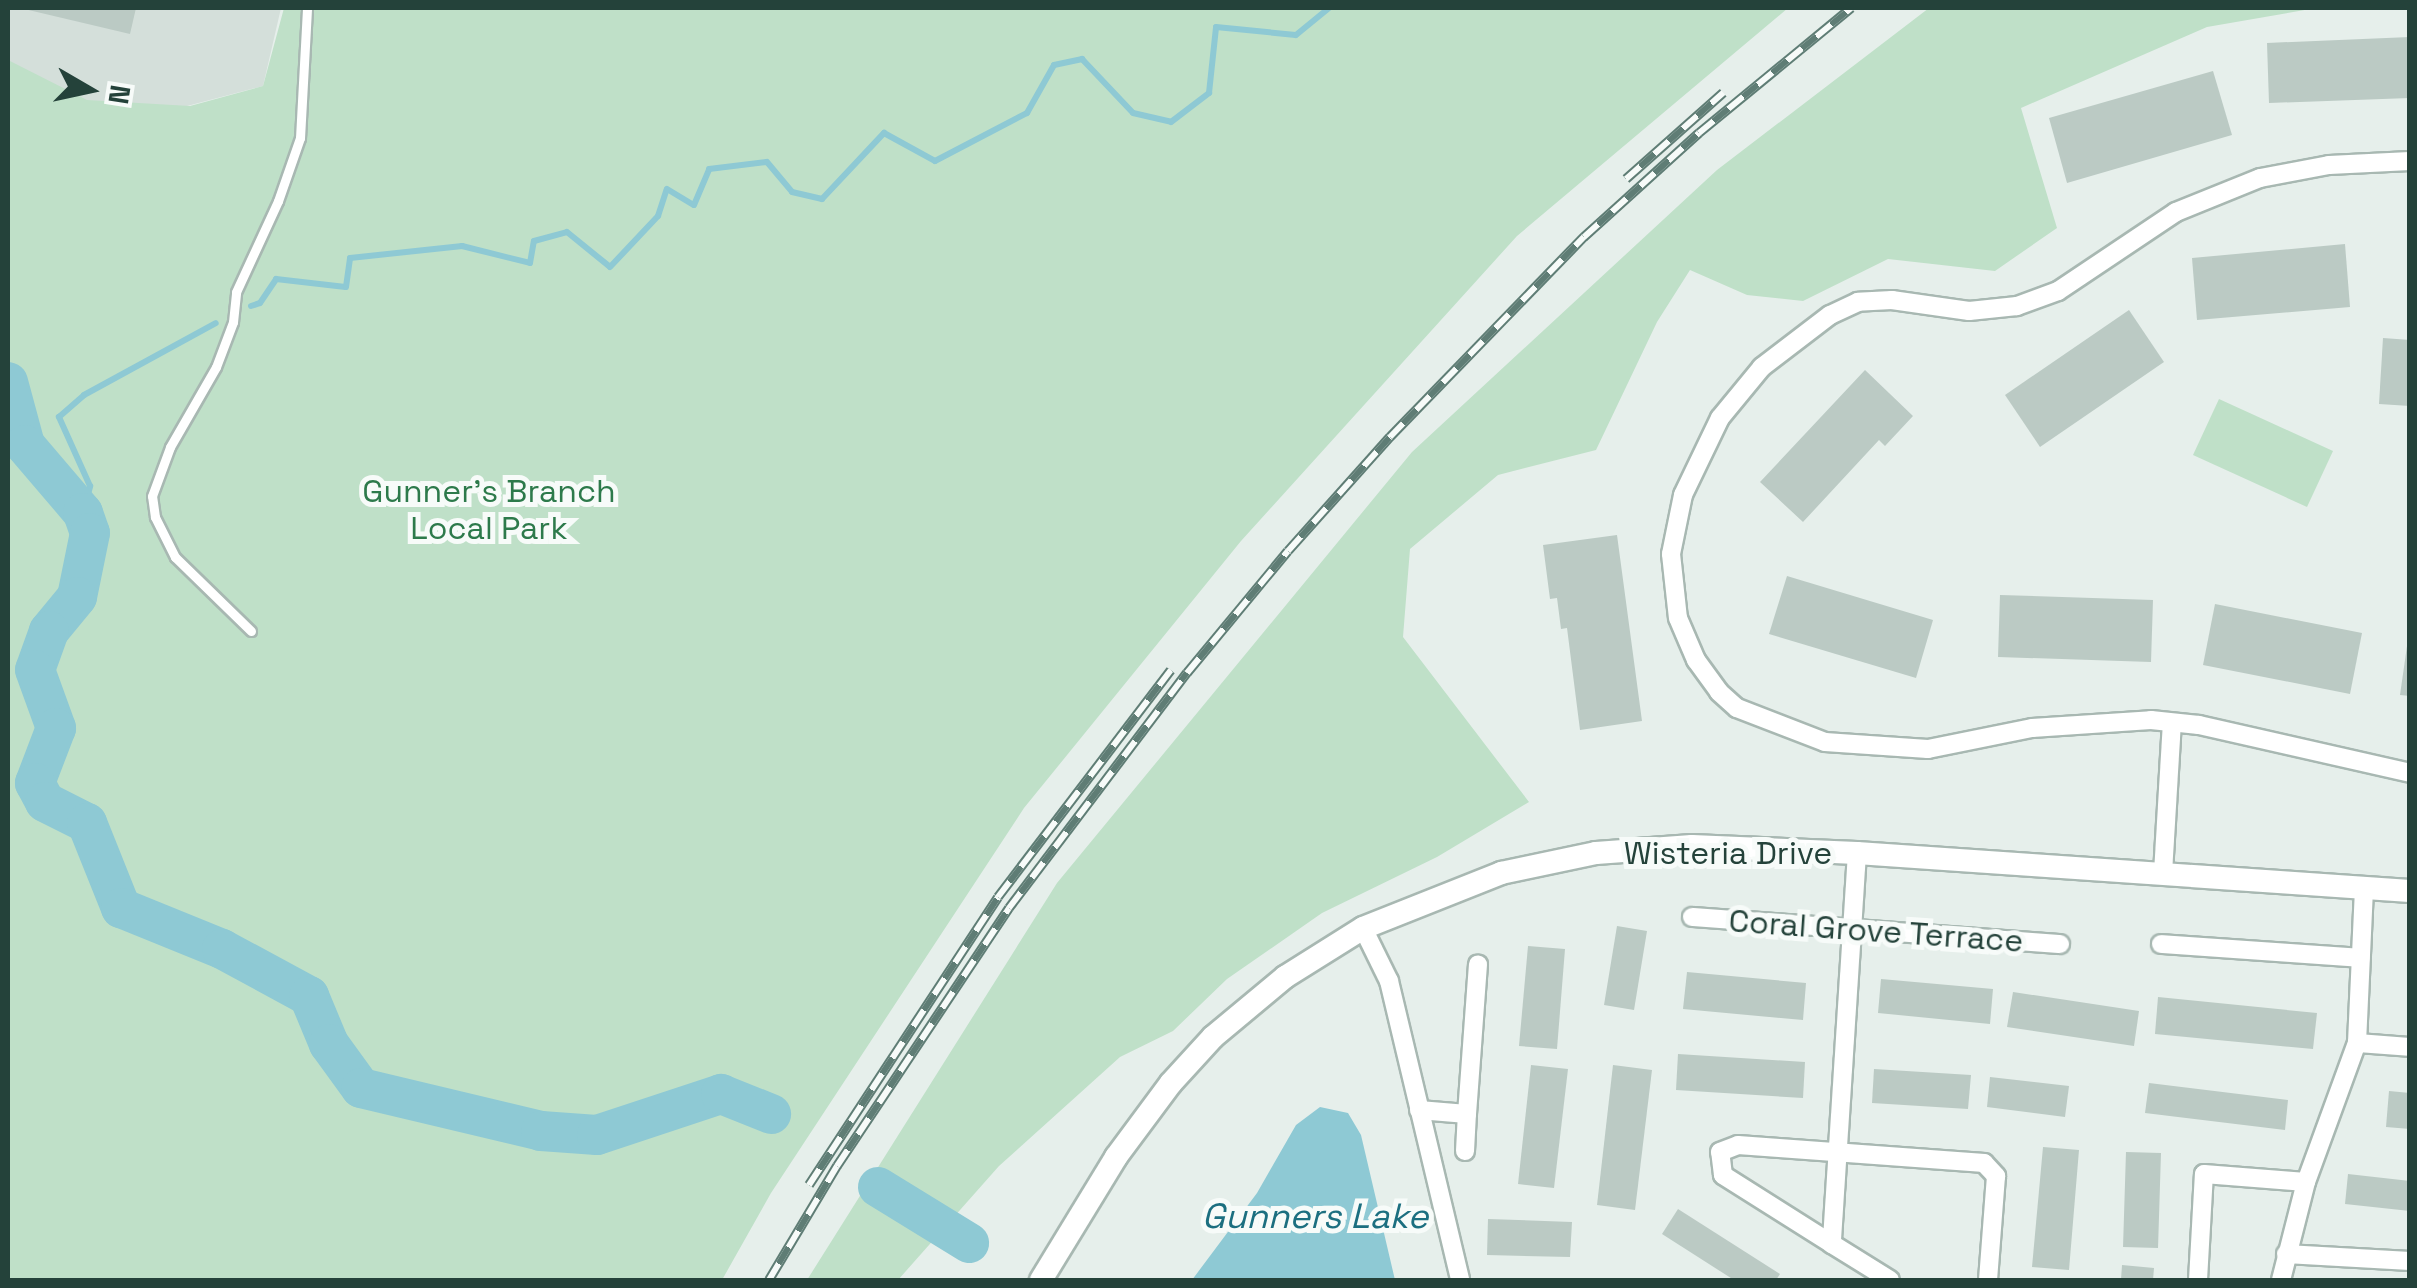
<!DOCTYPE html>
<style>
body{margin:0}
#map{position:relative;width:2417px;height:1288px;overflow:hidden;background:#e6efeb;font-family:"Space Grotesk",sans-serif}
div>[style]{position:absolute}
.built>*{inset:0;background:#d4dfda}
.green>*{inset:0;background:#bfe0c8}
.water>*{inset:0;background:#8ec9d4}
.stream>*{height:6px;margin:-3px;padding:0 3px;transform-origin:3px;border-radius:3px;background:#8ec9d4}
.river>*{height:40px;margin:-20px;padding:0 20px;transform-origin:20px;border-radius:20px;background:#8ec9d4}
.building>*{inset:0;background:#bbcac4}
.roads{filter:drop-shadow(2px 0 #a8b8b2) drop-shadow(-2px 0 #a8b8b2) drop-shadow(0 2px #a8b8b2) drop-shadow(0 -2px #a8b8b2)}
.service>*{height:9px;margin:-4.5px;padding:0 4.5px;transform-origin:4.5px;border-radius:4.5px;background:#fff}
.minor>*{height:18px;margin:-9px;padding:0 9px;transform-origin:9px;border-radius:9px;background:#fff}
.tertiary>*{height:22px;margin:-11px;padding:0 11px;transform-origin:11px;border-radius:11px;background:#fff}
.rail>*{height:10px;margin-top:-5px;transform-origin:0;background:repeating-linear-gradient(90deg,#f7fbf9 0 19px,#5f7d75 0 38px);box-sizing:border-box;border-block:2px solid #5f7d75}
span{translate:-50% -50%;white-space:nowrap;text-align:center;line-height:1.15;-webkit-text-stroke:10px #f7fbf9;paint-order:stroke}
.park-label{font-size:32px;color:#2d7a4b}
.street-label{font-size:32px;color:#24423a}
.water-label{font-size:35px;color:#1c6f80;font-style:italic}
.frame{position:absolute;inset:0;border:10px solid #24423a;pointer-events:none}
.north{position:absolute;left:40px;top:40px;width:100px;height:100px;-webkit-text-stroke:8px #f7fbf9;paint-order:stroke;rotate:99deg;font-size:28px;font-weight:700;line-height:40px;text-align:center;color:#24423a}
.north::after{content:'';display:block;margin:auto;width:35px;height:45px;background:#24423a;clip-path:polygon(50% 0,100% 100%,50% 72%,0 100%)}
</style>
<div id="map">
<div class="built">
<i style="clip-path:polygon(8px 8px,281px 8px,263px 86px,51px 142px,8px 111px)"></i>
</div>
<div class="green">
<i style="clip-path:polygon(284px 8px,1788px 8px,1517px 236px,1241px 541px,1024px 808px,771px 1193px,722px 1280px,8px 1280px,8px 60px,87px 100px,190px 106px,263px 86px)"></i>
<i style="clip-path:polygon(1929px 8px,2316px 8px,2207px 27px,2021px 108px,2057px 228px,1995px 271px,1888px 259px,1803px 301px,1747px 295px,1690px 270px,1657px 322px,1596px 450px,1498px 475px,1410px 549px,1403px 637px,1529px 802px,1437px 857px,1322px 913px,1227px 979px,1173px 1031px,1120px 1057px,999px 1166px,898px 1280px,807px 1280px,1057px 883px,1412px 452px,1717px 170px)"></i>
<i style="clip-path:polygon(2219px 399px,2333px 451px,2307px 507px,2193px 455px)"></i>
</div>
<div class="water">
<i style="clip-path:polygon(1320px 1107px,1348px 1113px,1361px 1135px,1395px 1280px,1192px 1280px,1257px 1193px,1296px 1125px)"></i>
</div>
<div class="stream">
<i style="left:251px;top:306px;width:9px;rotate:-18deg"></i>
<i style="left:260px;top:303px;width:29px;rotate:-56deg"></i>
<i style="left:276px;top:279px;width:70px;rotate:6.5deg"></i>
<i style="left:346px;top:287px;width:29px;rotate:-82deg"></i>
<i style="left:350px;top:258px;width:113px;rotate:-6.1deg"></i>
<i style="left:462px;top:246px;width:70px;rotate:14deg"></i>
<i style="left:530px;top:263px;width:22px;rotate:-80deg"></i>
<i style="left:534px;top:241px;width:34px;rotate:-15deg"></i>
<i style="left:567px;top:232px;width:55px;rotate:39.1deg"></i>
<i style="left:610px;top:267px;width:70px;rotate:-46.7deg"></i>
<i style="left:658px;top:216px;width:28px;rotate:-72deg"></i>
<i style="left:667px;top:189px;width:31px;rotate:31deg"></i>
<i style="left:694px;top:205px;width:39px;rotate:-67deg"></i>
<i style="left:709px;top:169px;width:58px;rotate:-6.9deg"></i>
<i style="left:767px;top:162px;width:39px;rotate:50deg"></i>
<i style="left:792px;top:192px;width:31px;rotate:13deg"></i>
<i style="left:822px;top:199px;width:91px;rotate:-46.8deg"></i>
<i style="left:884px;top:133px;width:58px;rotate:28.8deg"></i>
<i style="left:935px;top:161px;width:104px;rotate:-27.6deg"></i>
<i style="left:1027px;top:113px;width:55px;rotate:-60.6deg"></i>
<i style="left:1054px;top:65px;width:29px;rotate:-12deg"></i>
<i style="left:1082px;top:59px;width:74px;rotate:46.6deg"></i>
<i style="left:1133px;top:113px;width:39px;rotate:13deg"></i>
<i style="left:1171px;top:122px;width:48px;rotate:-37.3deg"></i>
<i style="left:1209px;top:93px;width:66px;rotate:-83.9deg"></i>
<i style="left:1216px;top:27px;width:80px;rotate:5.7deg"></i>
<i style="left:1296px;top:35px;width:43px;rotate:-39.3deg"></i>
<i style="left:83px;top:513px;width:28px;rotate:-75deg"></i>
<i style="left:90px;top:486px;width:76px;rotate:-114.2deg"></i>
<i style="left:59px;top:417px;width:33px;rotate:-41deg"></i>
<i style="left:84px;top:395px;width:150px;rotate:-28.6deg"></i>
</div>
<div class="river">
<i style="left:8px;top:382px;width:65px;rotate:74.9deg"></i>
<i style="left:25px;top:445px;width:89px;rotate:49.5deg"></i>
<i style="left:83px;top:513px;width:21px;rotate:71deg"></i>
<i style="left:90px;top:533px;width:65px;rotate:101.5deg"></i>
<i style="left:77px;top:597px;width:44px;rotate:129.5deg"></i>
<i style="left:49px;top:631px;width:41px;rotate:109.7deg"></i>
<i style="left:35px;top:670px;width:62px;rotate:70.1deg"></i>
<i style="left:56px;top:728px;width:59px;rotate:110.9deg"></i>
<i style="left:35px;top:783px;width:21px;rotate:62deg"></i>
<i style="left:45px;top:802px;width:47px;rotate:26.6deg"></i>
<i style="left:87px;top:823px;width:92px;rotate:68.2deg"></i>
<i style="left:121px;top:908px;width:109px;rotate:22.1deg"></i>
<i style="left:222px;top:949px;width:99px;rotate:28.4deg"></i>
<i style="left:309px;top:996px;width:52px;rotate:67.4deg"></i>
<i style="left:329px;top:1044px;width:54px;rotate:54deg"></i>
<i style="left:361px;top:1088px;width:185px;rotate:13.4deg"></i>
<i style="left:541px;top:1131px;width:56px;rotate:4.1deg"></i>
<i style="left:597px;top:1135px;width:131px;rotate:-18.3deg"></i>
<i style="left:721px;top:1094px;width:54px;rotate:21.8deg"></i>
<i style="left:878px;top:1187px;width:107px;rotate:31.6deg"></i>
</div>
<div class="building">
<i style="clip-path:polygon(20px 8px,136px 8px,130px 34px)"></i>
<i style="clip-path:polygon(2410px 37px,2410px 98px,2269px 103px,2267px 43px)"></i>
<i style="clip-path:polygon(2213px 71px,2232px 135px,2067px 183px,2049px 118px)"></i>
<i style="clip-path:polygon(2345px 244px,2350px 307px,2197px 320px,2192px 258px)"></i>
<i style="clip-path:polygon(2129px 310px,2164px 362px,2040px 447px,2005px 395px)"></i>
<i style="clip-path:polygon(2383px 338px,2410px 340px,2410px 406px,2379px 404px)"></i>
<i style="clip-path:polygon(1865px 370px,1913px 416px,1885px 446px,1879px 440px,1803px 522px,1760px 482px)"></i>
<i style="clip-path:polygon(1617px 535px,1642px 721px,1580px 730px,1567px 628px,1561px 629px,1557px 598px,1550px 599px,1543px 545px)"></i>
<i style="clip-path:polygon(1787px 576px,1933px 620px,1916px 678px,1769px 634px)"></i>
<i style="clip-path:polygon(2000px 595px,2153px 600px,2151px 662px,1998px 657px)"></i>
<i style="clip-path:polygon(2215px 604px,2362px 633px,2350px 694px,2203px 665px)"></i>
<i style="clip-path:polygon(2407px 646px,2410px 646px,2410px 696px,2400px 695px)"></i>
<i style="clip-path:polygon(1617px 926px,1647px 931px,1634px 1010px,1604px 1005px)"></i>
<i style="clip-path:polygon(1528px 946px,1565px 949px,1557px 1049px,1519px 1046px)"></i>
<i style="clip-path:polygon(1687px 972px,1806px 983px,1803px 1020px,1683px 1009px)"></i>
<i style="clip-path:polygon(1881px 979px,1993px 989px,1990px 1024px,1878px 1013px)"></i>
<i style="clip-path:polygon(2013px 992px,2139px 1011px,2134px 1046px,2007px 1027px)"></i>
<i style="clip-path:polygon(2158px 997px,2317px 1013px,2313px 1049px,2155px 1034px)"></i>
<i style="clip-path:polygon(1678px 1054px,1805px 1062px,1803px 1098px,1676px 1090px)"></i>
<i style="clip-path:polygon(1531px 1065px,1568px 1069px,1554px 1188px,1518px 1184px)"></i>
<i style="clip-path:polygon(1613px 1065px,1652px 1070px,1635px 1210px,1597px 1205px)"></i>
<i style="clip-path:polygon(1874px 1069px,1971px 1075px,1968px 1109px,1872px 1103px)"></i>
<i style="clip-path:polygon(1990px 1077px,2069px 1086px,2065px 1117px,1987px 1107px)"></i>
<i style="clip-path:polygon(2149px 1083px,2288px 1100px,2285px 1130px,2145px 1113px)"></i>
<i style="clip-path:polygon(2389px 1091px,2410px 1093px,2410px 1129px,2386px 1127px)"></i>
<i style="clip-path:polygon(2043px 1147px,2079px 1150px,2069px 1270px,2032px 1267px)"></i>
<i style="clip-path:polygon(2126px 1152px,2161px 1153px,2158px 1248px,2123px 1247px)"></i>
<i style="clip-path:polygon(2348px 1174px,2410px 1181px,2410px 1211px,2345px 1204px)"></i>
<i style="clip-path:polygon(1678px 1209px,1780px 1274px,1776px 1280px,1734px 1280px,1662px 1234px)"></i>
<i style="clip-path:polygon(1488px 1219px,1572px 1222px,1570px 1257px,1487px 1255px)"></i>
<i style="clip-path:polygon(2122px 1265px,2154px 1268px,2153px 1280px,2121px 1280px)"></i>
</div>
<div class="roads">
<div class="service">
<i style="left:251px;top:631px;width:106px;rotate:-135.8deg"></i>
<i style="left:175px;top:557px;width:45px;rotate:-116.6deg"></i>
<i style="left:155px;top:517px;width:21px;rotate:-98deg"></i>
<i style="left:152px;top:496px;width:52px;rotate:-69.8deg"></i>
<i style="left:170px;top:447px;width:92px;rotate:-60.1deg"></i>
<i style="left:216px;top:367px;width:48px;rotate:-69.3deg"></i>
<i style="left:233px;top:322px;width:30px;rotate:-84deg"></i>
<i style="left:236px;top:292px;width:100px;rotate:-65.2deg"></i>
<i style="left:278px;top:201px;width:67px;rotate:-70.8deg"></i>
<i style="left:300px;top:138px;width:130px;rotate:-86.9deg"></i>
</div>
<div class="minor">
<i style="left:2410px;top:161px;width:81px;rotate:177.2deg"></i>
<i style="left:2329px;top:165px;width:70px;rotate:169.3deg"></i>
<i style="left:2260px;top:178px;width:91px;rotate:158deg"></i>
<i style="left:2176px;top:212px;width:142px;rotate:146.2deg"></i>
<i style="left:2058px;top:291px;width:44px;rotate:159.9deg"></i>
<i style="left:2017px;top:306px;width:48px;rotate:174.1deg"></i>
<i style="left:1969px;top:311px;width:78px;rotate:-171.9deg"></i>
<i style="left:1892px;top:300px;width:34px;rotate:177deg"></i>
<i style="left:1858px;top:302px;width:31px;rotate:155deg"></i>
<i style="left:1830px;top:315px;width:86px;rotate:142.6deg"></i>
<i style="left:1762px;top:367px;width:66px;rotate:129.5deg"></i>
<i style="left:1720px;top:418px;width:85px;rotate:115.7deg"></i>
<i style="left:1683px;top:495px;width:60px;rotate:101.5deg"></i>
<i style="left:1671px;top:554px;width:64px;rotate:83.8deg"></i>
<i style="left:1678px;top:618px;width:46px;rotate:66.8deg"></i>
<i style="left:1696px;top:660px;width:39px;rotate:54deg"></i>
<i style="left:1719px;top:692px;width:24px;rotate:42deg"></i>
<i style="left:1737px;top:708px;width:94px;rotate:21.1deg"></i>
<i style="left:1825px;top:742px;width:103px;rotate:3.9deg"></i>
<i style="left:1928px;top:749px;width:106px;rotate:-11.4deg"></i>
<i style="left:2032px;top:728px;width:119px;rotate:-3.8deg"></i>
<i style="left:2151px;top:720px;width:48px;rotate:5.9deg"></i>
<i style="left:2199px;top:725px;width:216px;rotate:12.8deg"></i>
<i style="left:1857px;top:853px;width:392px;rotate:93.7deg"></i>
<i style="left:1832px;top:1244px;width:68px;rotate:31.8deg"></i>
<i style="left:2163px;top:873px;width:150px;rotate:-86.6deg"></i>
<i style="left:1692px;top:917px;width:369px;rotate:4.2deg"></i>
<i style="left:1363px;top:928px;width:59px;rotate:63.9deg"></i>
<i style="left:1389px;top:981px;width:307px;rotate:76.6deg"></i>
<i style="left:2161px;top:944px;width:200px;rotate:4deg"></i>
<i style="left:2357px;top:1043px;width:53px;rotate:4.3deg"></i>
<i style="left:1419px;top:1110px;width:48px;rotate:4.8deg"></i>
<i style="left:1467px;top:1114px;width:150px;rotate:-85.8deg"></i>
<i style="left:1465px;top:1151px;width:37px;rotate:-87deg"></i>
<i style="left:1832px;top:1244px;width:129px;rotate:-147.7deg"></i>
<i style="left:1723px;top:1175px;width:23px;rotate:-97deg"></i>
<i style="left:1720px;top:1152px;width:19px;rotate:-21deg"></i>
<i style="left:1738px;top:1145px;width:247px;rotate:4.2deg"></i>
<i style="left:1984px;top:1163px;width:18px;rotate:47deg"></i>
<i style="left:1996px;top:1176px;width:104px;rotate:94.4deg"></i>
<i style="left:2286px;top:1254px;width:124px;rotate:3.2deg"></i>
<i style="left:2198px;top:1280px;width:106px;rotate:-86.8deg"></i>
<i style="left:2204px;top:1174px;width:102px;rotate:4.5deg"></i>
<i style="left:2281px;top:1280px;width:101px;rotate:-75.7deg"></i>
<i style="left:2306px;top:1182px;width:148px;rotate:-69.9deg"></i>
<i style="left:2357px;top:1043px;width:153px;rotate:-87.4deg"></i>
</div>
<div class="tertiary">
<i style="left:1041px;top:1280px;width:144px;rotate:-58.6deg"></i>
<i style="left:1116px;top:1157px;width:92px;rotate:-53.4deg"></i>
<i style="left:1171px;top:1083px;width:62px;rotate:-47.6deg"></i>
<i style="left:1213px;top:1037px;width:94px;rotate:-39.8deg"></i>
<i style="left:1285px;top:977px;width:92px;rotate:-32.1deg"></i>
<i style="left:1363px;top:928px;width:149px;rotate:-21.7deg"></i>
<i style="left:1501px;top:873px;width:97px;rotate:-11.9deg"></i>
<i style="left:1596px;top:853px;width:96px;rotate:-4.2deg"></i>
<i style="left:1692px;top:846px;width:165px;rotate:2.4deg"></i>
<i style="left:1857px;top:853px;width:554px;rotate:3.93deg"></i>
</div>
</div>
<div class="rail">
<i style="left:1626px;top:179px;width:130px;rotate:-41.6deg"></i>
<i style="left:809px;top:1185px;width:344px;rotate:-56.7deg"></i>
<i style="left:998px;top:897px;width:285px;rotate:-52.7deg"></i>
<i style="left:769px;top:1280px;width:133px;rotate:-59.2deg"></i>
<i style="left:837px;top:1166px;width:310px;rotate:-56.3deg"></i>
<i style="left:1009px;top:908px;width:295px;rotate:-52.9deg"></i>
<i style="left:1187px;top:673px;width:158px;rotate:-50.4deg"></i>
<i style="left:1288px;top:551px;width:153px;rotate:-48.2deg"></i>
<i style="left:1390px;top:437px;width:279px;rotate:-45.9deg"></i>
<i style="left:1584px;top:237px;width:155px;rotate:-42.1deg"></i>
<i style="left:1699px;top:133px;width:197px;rotate:-39.4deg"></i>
</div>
<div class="park-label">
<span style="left:489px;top:510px">Gunner's Branch<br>Local Park</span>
</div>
<div class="street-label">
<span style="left:1728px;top:853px">Wisteria Drive</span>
<span style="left:1876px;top:931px;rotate:4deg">Coral Grove Terrace</span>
</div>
<div class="water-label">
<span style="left:1315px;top:1216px">Gunners Lake</span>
</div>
<div class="frame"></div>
<div class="north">N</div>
</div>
